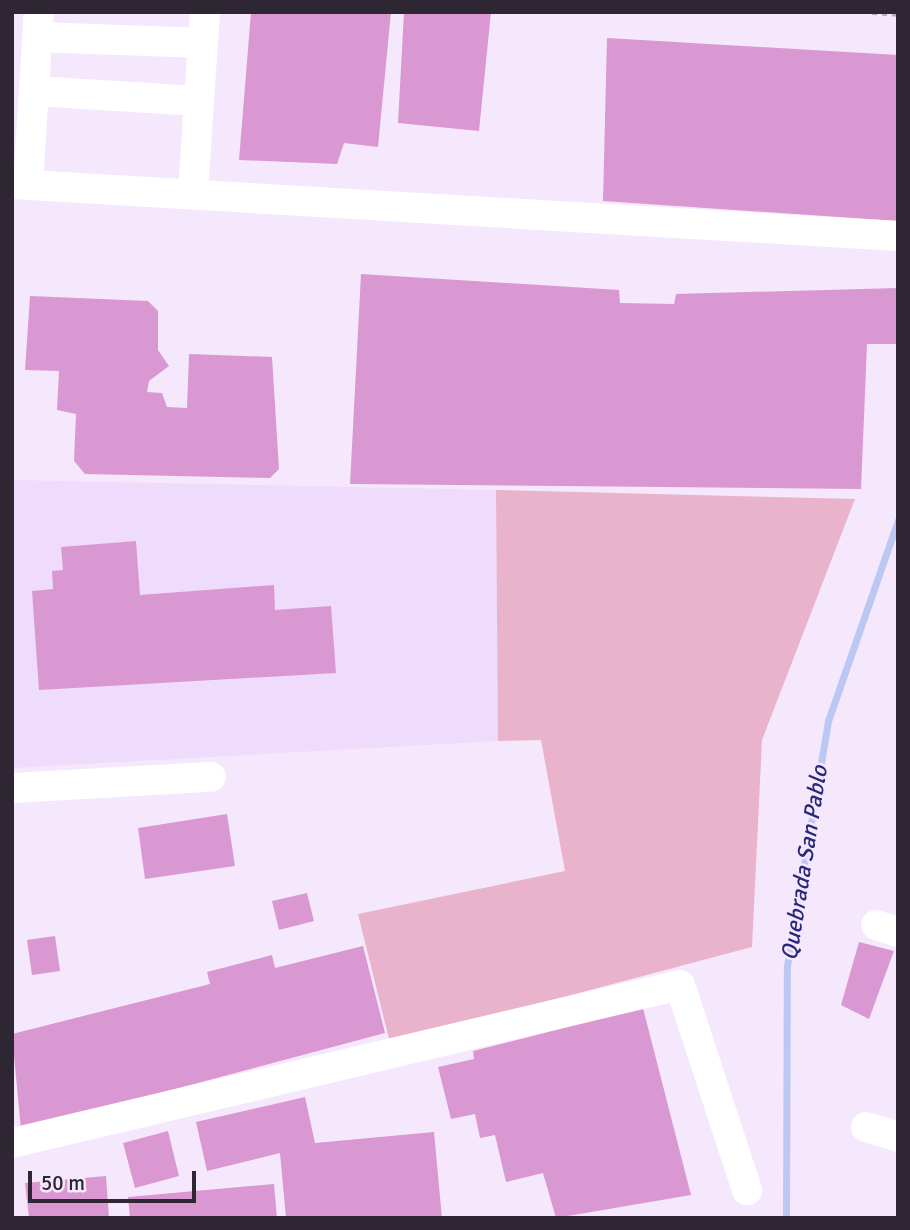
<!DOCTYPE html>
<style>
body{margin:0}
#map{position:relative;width:910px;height:1230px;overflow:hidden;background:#f5e8fc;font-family:Signika,sans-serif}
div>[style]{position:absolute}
.built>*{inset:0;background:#efdbfb}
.green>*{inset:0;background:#e8b3cb}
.stream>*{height:7px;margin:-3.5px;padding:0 3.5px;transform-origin:3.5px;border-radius:3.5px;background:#bdc7f4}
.building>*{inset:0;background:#d998d1}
.path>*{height:4.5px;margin-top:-2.25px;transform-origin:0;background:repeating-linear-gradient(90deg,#b7acbd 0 5px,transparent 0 10px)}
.minor>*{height:30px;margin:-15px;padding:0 15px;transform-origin:15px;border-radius:15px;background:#fff}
span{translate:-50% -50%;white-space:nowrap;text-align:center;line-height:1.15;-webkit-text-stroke:5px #f5e8fc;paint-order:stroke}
.water-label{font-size:23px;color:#28297c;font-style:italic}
.frame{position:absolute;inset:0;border:14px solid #2e2733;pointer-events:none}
.scale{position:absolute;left:28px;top:1171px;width:168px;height:32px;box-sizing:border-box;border:4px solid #2e2733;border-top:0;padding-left:9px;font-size:21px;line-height:24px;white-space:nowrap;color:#2e2733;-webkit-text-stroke:5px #f5e8fc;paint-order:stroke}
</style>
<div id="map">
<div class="built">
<i style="clip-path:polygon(12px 480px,496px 490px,498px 741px,12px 768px)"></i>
</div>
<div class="green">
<i style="clip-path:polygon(496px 490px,855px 499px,762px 740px,752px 947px,390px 1043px,358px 914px,565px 871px,541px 740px,498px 741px)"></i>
</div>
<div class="stream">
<i style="left:786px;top:1218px;width:252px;rotate:-89.8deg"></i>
<i style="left:787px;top:966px;width:248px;rotate:-80.5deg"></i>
<i style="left:828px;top:721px;width:213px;rotate:-70.8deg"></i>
</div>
<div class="building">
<i style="clip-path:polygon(251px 12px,391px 12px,378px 147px,344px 143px,337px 164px,239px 160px)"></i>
<i style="clip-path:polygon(404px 12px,491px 12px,479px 131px,398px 123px)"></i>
<i style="clip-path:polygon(607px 38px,898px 55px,898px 221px,603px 201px)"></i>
<i style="clip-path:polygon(361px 274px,619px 290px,620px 303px,674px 304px,676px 294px,898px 288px,898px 344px,867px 344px,861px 489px,350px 484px)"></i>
<i style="clip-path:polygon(30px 296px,148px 301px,158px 311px,158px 350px,169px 366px,149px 381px,147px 392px,162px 393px,167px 407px,187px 408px,189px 354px,272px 357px,279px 469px,270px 478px,85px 474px,74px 461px,76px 414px,57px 410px,59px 371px,25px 370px)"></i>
<i style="clip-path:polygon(136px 541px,140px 595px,274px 585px,275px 610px,331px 606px,336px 673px,39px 690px,32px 591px,53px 589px,52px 571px,63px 570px,61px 547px)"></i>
<i style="clip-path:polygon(227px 814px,235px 866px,145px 879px,138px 828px)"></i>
<i style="clip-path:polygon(307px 893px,314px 921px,279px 930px,272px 901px)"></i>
<i style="clip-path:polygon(55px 936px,60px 971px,32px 975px,27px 940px)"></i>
<i style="clip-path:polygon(859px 942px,894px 951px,869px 1019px,841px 1005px)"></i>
<i style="clip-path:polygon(363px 946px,385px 1033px,21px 1130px,12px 1034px,210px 984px,207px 972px,272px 955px,275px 968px)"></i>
<i style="clip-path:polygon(643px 1008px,691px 1195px,556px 1218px,543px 1173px,506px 1182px,495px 1135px,480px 1138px,475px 1114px,451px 1119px,438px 1067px,474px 1059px,473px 1051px)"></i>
<i style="clip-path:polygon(305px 1097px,315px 1143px,434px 1132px,442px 1218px,286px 1218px,280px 1153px,207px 1171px,196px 1122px)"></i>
<i style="clip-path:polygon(168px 1131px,179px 1176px,135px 1188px,123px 1143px)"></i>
<i style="clip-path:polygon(106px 1176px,109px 1218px,29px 1218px,25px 1183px)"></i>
<i style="clip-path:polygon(274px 1184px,277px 1218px,130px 1218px,128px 1197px)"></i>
</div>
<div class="path">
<i style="left:872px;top:12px;width:26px;rotate:4deg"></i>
</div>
<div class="minor">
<i style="left:38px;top:37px;width:165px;rotate:2.1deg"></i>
<i style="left:34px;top:91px;width:165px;rotate:3.5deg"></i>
<i style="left:12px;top:184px;width:888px;rotate:3.36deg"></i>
<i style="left:28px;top:185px;width:173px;rotate:-86.4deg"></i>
<i style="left:193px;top:192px;width:180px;rotate:-86.2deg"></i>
<i style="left:12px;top:788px;width:199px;rotate:-3.2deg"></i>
<i style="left:876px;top:925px;width:23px;rotate:18deg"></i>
<i style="left:866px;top:1127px;width:34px;rotate:17deg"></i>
<i style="left:12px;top:1143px;width:686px;rotate:-13.31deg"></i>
<i style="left:680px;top:985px;width:216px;rotate:71.9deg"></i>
</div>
<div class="water-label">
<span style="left:805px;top:863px;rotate:-81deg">Quebrada San Pablo</span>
</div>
<div class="frame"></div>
<div class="scale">50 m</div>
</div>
